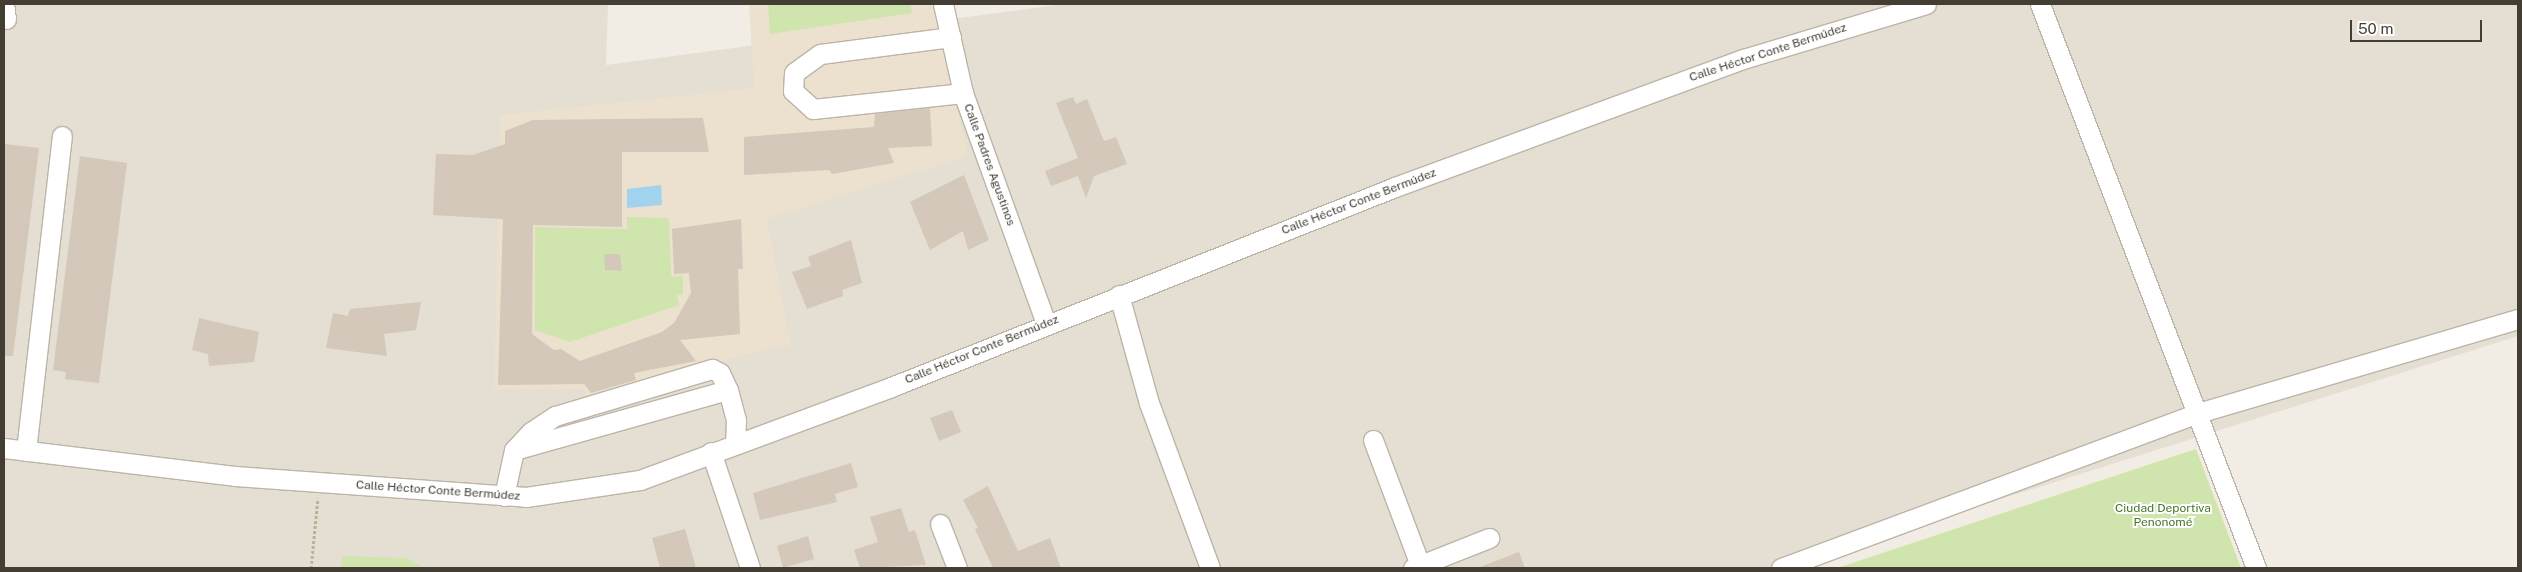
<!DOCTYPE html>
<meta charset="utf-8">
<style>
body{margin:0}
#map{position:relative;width:2522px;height:572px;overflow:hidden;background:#f2ede4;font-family:"Public Sans",sans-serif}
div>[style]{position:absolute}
.residential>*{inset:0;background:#e5ded2}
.education>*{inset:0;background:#ebe1ce}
.green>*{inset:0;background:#cfe5ad}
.water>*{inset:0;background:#a1d3ee}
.building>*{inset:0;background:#d3c8ba}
.path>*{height:3px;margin-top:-1.5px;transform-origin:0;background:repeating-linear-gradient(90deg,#beaf99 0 2.5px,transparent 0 5px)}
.roads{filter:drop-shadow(1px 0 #bdb4a7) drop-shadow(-1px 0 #bdb4a7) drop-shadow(0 1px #bdb4a7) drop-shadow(0 -1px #bdb4a7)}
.minor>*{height:19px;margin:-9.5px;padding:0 9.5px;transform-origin:9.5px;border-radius:9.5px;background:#fff}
span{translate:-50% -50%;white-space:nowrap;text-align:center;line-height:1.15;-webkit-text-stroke:4px #fff;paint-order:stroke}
.street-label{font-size:12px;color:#433d34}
.park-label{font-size:12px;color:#4a732a}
.frame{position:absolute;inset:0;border:5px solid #433d34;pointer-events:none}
.scale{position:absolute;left:2350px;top:20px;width:132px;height:22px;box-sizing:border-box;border:2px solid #433d34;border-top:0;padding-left:6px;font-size:15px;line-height:18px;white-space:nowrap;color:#433d34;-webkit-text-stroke:4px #fff;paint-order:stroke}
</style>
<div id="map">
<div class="residential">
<i style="clip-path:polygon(4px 4px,608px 4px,606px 65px,1065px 4px,2518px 4px,2518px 336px,1782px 568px,4px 568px)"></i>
</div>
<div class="education">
<i style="clip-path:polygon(749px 4px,933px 4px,968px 156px,767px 219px,791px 345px,643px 378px,645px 395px,599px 412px,582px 389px,494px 389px,500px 115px,754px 88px)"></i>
</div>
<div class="green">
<i style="clip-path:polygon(768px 4px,910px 4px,912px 13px,770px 34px)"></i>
<i style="clip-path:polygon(627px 217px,669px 218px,671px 273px,672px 277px,683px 276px,683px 295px,677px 295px,679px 305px,570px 342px,535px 330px,535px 227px,627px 229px)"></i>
<i style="clip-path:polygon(2196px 449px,2241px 568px,1837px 568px)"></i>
<i style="clip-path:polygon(342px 556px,405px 558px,426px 568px,340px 568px)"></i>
</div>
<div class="water">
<i style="clip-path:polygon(661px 185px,662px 205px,627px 208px,627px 189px)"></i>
</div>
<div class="building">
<i style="clip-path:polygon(1073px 97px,1076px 104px,1087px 99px,1104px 141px,1116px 137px,1127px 164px,1094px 176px,1086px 198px,1078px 176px,1051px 186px,1045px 171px,1078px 158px,1056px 103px)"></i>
<i style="clip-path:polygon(930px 108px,932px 146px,888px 148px,894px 163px,832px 174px,829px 170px,744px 175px,744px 137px,874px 127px,875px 114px)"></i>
<i style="clip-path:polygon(703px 118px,709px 152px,622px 152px,622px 227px,533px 225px,532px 334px,554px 350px,561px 349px,580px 361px,662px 332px,674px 323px,691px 293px,689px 273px,674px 274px,672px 229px,741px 219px,743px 269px,738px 269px,740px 334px,680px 340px,696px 361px,634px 373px,636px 380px,591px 393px,584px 384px,498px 385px,503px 219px,433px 215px,436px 154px,473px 155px,505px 144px,505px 131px,533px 120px)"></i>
<i style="clip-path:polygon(4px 144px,39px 148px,13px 356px,4px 356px)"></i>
<i style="clip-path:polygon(80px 156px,127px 163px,99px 383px,65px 379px,66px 372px,53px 370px)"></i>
<i style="clip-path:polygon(964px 175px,989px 240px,968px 250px,963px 231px,930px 250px,910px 202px)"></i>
<i style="clip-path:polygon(851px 240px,862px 283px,842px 290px,843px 296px,807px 309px,792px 272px,811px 266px,808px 257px)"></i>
<i style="clip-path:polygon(604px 254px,620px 254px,622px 271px,605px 270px)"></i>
<i style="clip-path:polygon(421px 302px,416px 330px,384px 334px,387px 356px,326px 348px,333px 313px,348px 316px,350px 309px)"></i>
<i style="clip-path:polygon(199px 318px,259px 332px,254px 362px,209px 366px,208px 354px,192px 350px)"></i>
<i style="clip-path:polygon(952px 410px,961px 432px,939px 441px,930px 418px)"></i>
<i style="clip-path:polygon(851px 463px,858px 487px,835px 494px,837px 502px,760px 520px,753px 493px)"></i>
<i style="clip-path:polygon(988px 486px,1018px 551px,1050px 538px,1061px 568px,993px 568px,975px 529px,978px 528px,963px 500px)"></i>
<i style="clip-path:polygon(901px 508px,909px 532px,915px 530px,926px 565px,860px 568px,854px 550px,878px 542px,870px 517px)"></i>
<i style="clip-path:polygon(685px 529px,696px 568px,660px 568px,652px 538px)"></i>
<i style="clip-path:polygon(808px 536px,814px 559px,783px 568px,777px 546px)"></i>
<i style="clip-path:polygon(1519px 552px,1525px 568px,1481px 568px,1480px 567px)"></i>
</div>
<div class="path">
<i style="left:311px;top:568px;width:70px;rotate:-84.3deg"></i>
</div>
<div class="roads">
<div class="minor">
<i style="left:4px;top:4px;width:15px;rotate:82deg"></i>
<i style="left:943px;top:4px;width:91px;rotate:77.3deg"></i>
<i style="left:963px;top:93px;width:245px;rotate:70.2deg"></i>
<i style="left:2040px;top:4px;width:604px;rotate:69.04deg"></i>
<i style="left:951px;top:37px;width:132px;rotate:172.6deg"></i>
<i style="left:820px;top:54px;width:32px;rotate:144deg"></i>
<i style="left:794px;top:73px;width:18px;rotate:93deg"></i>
<i style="left:793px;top:91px;width:27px;rotate:42deg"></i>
<i style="left:813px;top:109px;width:151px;rotate:-6.1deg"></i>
<i style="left:1119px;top:295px;width:112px;rotate:74.5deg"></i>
<i style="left:1149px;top:403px;width:176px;rotate:69.7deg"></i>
<i style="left:1373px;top:440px;width:134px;rotate:69.4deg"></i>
<i style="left:4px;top:448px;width:233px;rotate:6.9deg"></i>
<i style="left:235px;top:476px;width:292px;rotate:4.1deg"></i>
<i style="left:526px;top:497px;width:115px;rotate:-8.5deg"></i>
<i style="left:640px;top:480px;width:268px;rotate:-20.3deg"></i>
<i style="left:891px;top:387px;width:542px;rotate:-21.64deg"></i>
<i style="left:1395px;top:187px;width:371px;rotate:-20.2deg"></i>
<i style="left:1743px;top:59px;width:191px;rotate:-16.7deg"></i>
<i style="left:514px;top:450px;width:222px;rotate:-15.7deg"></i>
<i style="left:26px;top:451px;width:317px;rotate:-83.5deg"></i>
<i style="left:711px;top:452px;width:122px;rotate:71.4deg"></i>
<i style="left:504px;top:496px;width:47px;rotate:-77.7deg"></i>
<i style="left:514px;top:450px;width:25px;rotate:-47deg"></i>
<i style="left:531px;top:432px;width:29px;rotate:-34deg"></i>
<i style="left:555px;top:416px;width:164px;rotate:-16.7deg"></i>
<i style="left:712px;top:369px;width:9px;rotate:27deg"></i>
<i style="left:720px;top:373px;width:19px;rotate:65deg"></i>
<i style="left:728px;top:390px;width:31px;rotate:75deg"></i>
<i style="left:736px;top:420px;width:23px;rotate:92deg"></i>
<i style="left:940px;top:524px;width:47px;rotate:68.9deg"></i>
<i style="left:1413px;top:568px;width:82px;rotate:-21.5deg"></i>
<i style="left:1781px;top:568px;width:445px;rotate:-20.4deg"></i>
<i style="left:2198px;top:413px;width:334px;rotate:-16.4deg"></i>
</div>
</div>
<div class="street-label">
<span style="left:1768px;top:53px;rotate:-18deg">Calle Héctor Conte Bermúdez</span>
<span style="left:989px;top:165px;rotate:70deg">Calle Padres Agustinos</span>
<span style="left:1359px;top:202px;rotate:-21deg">Calle Héctor Conte Bermúdez</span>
<span style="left:982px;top:350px;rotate:-22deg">Calle Héctor Conte Bermúdez</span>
<span style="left:438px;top:491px;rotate:4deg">Calle Héctor Conte Bermúdez</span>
</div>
<div class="park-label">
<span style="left:2163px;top:516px">Ciudad Deportiva<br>Penonomé</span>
</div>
<div class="frame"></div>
<div class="scale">50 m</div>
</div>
